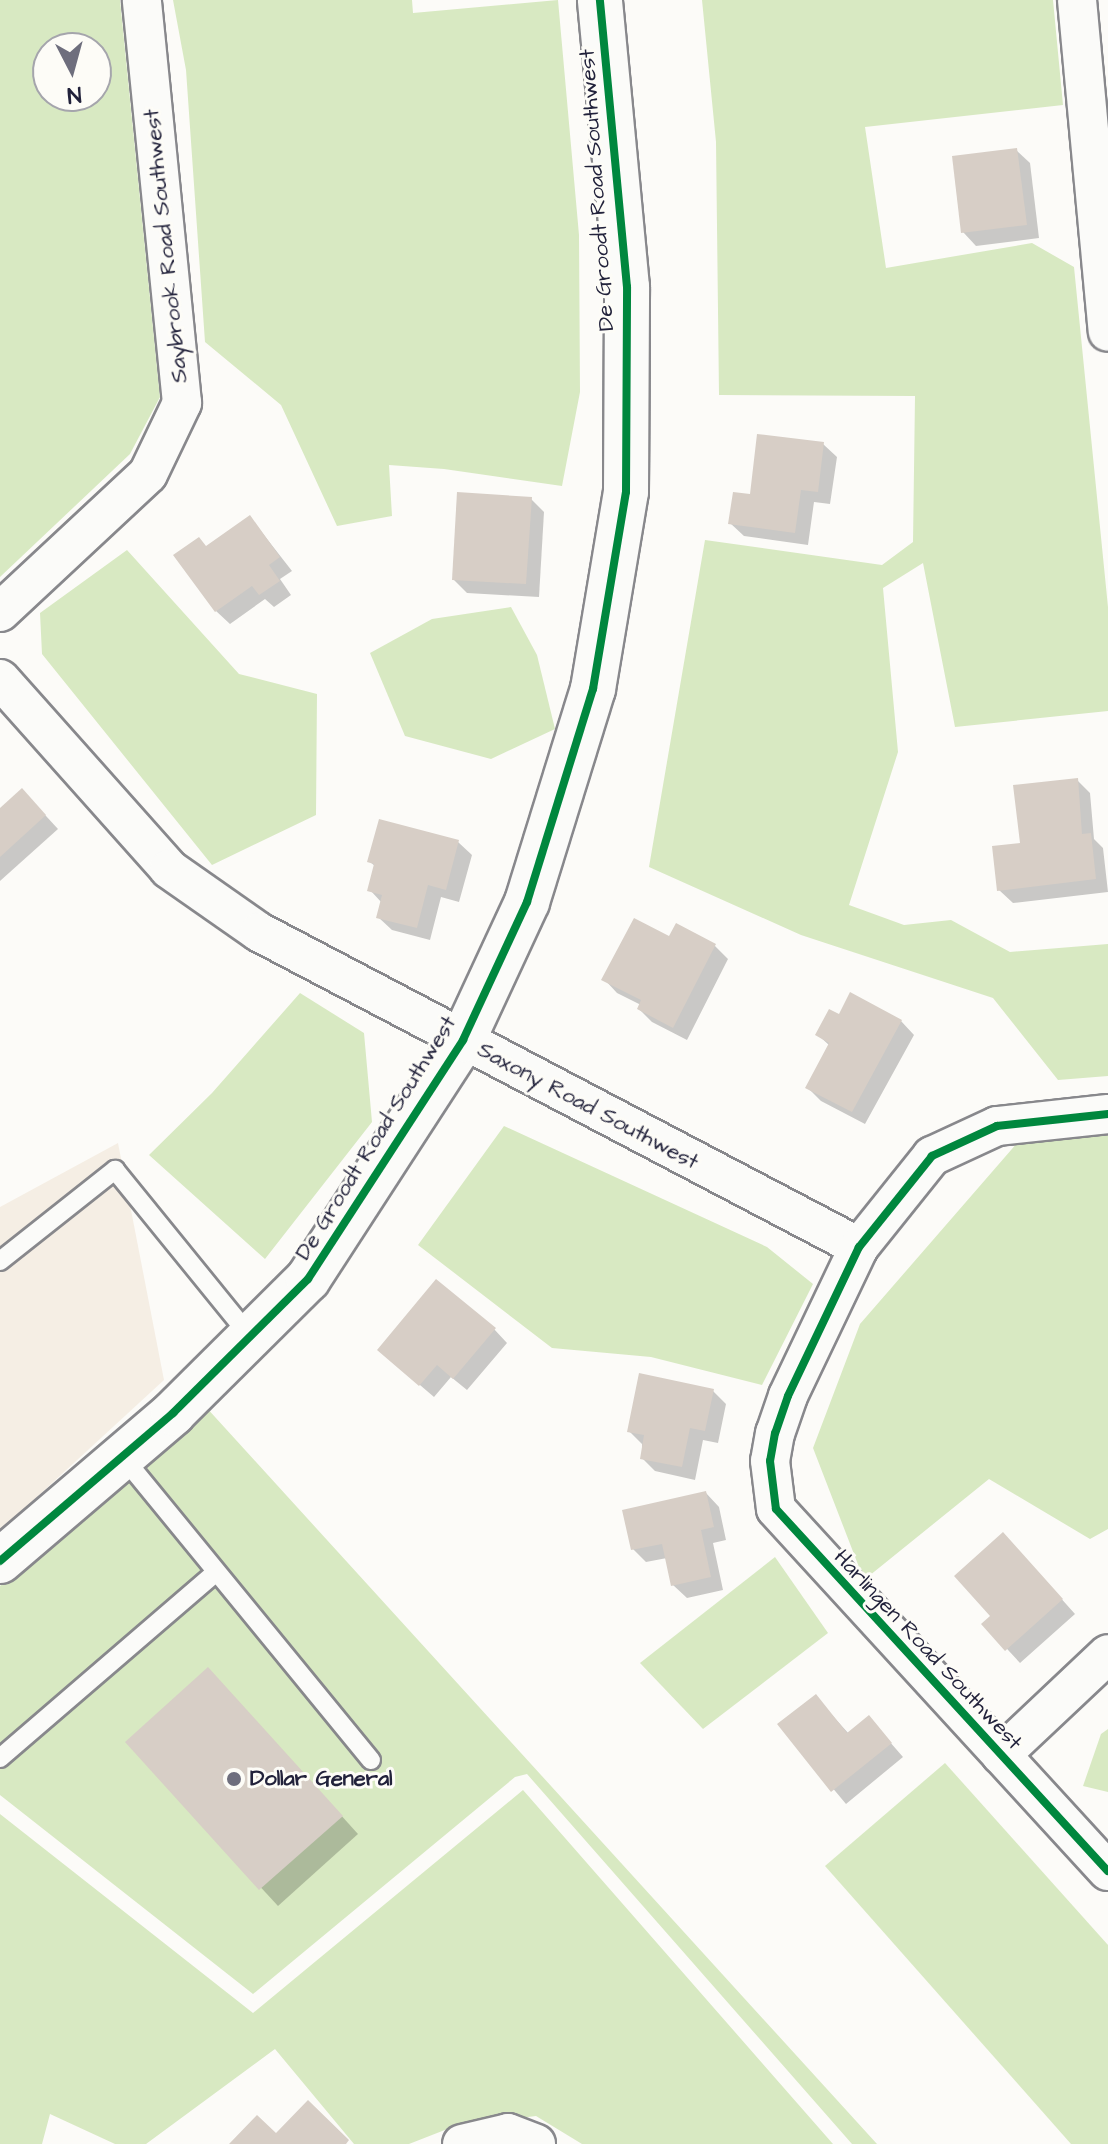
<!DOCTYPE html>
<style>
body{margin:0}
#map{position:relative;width:1108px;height:2144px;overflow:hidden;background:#fcfbf8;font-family:"Architects Daughter",sans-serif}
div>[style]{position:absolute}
.built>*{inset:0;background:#f5eee4}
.green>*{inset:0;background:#d8e9c2}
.shadow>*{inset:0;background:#0003}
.building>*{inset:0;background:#d7cec6}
.roads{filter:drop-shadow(2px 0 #88888c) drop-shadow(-2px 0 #88888c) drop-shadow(0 2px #88888c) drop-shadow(0 -2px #88888c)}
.service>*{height:18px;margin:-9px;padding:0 9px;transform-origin:9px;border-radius:9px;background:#fbfbf9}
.minor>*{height:38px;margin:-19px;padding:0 19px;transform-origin:19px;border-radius:19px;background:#fbfbf9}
.tertiary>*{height:44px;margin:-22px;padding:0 22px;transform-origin:22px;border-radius:22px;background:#fbfbf9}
.cycleway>*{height:8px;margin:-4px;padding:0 4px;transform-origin:4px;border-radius:4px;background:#00873e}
.dots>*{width:22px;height:22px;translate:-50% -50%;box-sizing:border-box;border:4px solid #fdfcf7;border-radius:50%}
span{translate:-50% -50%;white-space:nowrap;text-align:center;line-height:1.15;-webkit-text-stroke:6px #fdfcf7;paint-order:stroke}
.street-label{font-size:22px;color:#22223b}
.poi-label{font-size:22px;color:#22223b;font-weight:700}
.left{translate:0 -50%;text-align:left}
.north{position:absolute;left:32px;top:32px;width:80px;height:80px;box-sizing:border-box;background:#fdfcf7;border:2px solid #a5a5ac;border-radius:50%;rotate:174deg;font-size:22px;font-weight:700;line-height:32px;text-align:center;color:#22223b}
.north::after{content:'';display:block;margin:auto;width:28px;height:36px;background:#6e6e7d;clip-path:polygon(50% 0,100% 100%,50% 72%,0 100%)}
</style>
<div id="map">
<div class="built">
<i style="clip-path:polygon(118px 1143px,164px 1380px,0 1531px,0 1207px)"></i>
</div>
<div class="green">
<i style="clip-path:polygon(evenodd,0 0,120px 0,160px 397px,130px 454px,0 577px,0 0,48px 48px,96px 48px,96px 96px,48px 96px,48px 48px)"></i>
<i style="clip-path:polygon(173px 0,412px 0,413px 13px,558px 0,579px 235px,580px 392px,562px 486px,444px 469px,389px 465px,392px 516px,337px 526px,281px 405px,205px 342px,186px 70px)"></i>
<i style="clip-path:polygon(702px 0,1053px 0,1063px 105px,865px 127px,886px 268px,1032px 243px,1074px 267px,1108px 607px,1108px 711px,955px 727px,923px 563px,883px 588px,898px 752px,849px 905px,904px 925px,951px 920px,1010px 952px,1108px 944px,1108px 1076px,1058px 1080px,993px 998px,801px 935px,649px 867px,705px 540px,882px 565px,913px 542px,915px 396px,719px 395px,716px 142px)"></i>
<i style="clip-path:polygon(127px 550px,239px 674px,317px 694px,316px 815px,212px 865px,42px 654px,40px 613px)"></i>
<i style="clip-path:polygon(511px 607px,537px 655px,555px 729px,491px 759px,405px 736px,370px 653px,432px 619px)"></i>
<i style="clip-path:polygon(300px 993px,364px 1033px,372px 1122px,265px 1259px,149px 1155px,212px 1093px)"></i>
<i style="clip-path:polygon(504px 1126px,767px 1247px,813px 1284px,762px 1385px,651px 1357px,552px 1348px,418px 1245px)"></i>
<i style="clip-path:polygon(1108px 1135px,1108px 1529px,1090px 1539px,989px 1479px,864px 1580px,813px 1448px,860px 1324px,1018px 1142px)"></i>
<i style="clip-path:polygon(205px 1406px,877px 2144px,852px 2144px,527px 1774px,515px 1777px,253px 1994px,0 1795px,0 1586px)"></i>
<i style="clip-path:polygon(775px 1557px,828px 1633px,703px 1729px,640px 1663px)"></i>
<i style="clip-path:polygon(1108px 1729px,1108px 1792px,1083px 1786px,1101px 1734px)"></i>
<i style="clip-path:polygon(945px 1763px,1108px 1945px,1108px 2144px,1071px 2144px,825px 1866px)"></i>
<i style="clip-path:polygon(523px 1790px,833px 2144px,582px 2144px,536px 2116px,455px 2126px,409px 2144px,354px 2144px,275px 2049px,146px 2144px,115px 2144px,50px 2114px,42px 2144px,0 2144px,0 1814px,253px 2013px)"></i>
</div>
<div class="shadow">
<i style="clip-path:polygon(1016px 150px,1030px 163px,1039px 238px,976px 246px,963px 232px)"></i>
<i style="clip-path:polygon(823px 444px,837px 457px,830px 504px,814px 502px,808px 545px,744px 536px,730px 523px,751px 496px)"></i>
<i style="clip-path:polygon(531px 499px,544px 512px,539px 597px,467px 593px,454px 580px)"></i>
<i style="clip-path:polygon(250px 517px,292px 571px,280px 579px,291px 595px,274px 607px,265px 599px,230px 624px,216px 611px)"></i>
<i style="clip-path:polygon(1077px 780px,1090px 793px,1094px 839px,1103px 848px,1108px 892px,1013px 903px,999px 890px,1022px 844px)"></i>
<i style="clip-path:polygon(35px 804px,58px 829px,0 881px,0 810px)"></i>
<i style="clip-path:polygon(458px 842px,472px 855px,459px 902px,441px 897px,430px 940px,392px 930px,378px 917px,382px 903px,370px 890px,376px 867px,369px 861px)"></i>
<i style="clip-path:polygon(677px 926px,715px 946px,728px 959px,687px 1040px,652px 1022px,639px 1009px,641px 1005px,617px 993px,604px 979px,670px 939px)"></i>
<i style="clip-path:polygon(839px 1017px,901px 1021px,914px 1035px,865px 1124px,821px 1101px,807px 1087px,830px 1046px,818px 1035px)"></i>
<i style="clip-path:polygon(494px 1329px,507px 1343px,467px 1390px,451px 1377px,434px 1397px,379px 1350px)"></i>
<i style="clip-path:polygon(713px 1391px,726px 1404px,718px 1443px,703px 1440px,695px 1480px,655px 1471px,642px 1458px,642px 1444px,629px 1431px)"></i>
<i style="clip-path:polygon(706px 1493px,719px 1507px,726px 1540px,713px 1543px,723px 1590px,687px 1598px,673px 1585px,667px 1558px,646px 1562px,633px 1549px)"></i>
<i style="clip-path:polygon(1016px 1548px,1075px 1614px,1020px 1663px,984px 1624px,993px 1616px)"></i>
<i style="clip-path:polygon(225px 1687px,358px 1834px,278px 1906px,127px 1742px)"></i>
<i style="clip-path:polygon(816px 1697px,849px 1734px,869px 1718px,903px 1757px,846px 1804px,780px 1725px)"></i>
</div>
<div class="building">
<i style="clip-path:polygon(1017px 148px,1027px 225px,961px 233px,952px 156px)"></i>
<i style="clip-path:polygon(757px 434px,824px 442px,818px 492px,801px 490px,795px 533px,728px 524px,733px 492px,750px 494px)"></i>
<i style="clip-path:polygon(457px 492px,532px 497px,526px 584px,452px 580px)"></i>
<i style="clip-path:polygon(250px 515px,280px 557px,269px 565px,280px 581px,259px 595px,252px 586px,215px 612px,173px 555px,199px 537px,206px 546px)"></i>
<i style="clip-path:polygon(1078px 778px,1082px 834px,1091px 833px,1096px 879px,997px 891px,992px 846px,1020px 843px,1013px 785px)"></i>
<i style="clip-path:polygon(22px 788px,46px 815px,0 857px,0 808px)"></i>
<i style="clip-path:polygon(379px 819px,459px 840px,446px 890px,428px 885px,417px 928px,376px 918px,382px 895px,367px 891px,374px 864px,367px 862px)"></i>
<i style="clip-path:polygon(634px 918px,669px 936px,676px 923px,716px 944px,673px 1028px,637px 1009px,641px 1000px,601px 980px)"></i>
<i style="clip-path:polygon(850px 992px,902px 1020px,852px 1112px,805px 1088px,829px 1043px,815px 1035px,829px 1009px,839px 1014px)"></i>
<i style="clip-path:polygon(436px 1279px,496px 1328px,453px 1379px,437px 1365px,419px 1386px,377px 1350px)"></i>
<i style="clip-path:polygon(639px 1373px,714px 1389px,705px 1431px,690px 1428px,682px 1467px,640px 1459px,644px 1435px,627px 1432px)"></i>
<i style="clip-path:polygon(706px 1491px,714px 1527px,701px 1530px,711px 1577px,671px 1586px,662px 1544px,631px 1550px,622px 1510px)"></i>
<i style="clip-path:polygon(1003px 1532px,1063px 1599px,1005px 1651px,981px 1624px,990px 1616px,954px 1576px)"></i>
<i style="clip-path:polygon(208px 1667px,343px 1816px,259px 1890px,125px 1742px)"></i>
<i style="clip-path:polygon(816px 1694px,847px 1733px,869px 1715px,892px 1743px,831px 1792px,777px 1724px)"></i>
<i style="clip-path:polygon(308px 2100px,349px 2140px,346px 2144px,229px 2144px,257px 2115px,276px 2133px)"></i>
</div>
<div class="roads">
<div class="service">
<i style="left:0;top:1261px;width:147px;rotate:-38.4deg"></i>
<i style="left:115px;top:1170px;width:214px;rotate:50.9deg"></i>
<i style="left:122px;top:1456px;width:393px;rotate:50.7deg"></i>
<i style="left:0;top:1758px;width:285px;rotate:-40.7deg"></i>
</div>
<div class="minor">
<i style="left:1077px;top:0;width:333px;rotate:84.7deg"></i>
<i style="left:0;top:612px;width:202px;rotate:-43deg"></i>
<i style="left:148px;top:474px;width:79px;rotate:-64.4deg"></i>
<i style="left:182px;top:403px;width:405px;rotate:-95.7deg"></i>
<i style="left:0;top:679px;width:254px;rotate:48.3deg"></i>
<i style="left:169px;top:869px;width:110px;rotate:35deg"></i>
<i style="left:259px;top:932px;width:678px;rotate:27.7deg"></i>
<i style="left:1108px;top:1114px;width:112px;rotate:173.8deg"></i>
<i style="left:997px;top:1126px;width:72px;rotate:155.2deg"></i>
<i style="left:932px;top:1156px;width:117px;rotate:128.7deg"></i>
<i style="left:859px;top:1247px;width:165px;rotate:115.5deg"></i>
<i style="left:788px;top:1396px;width:39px;rotate:109deg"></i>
<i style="left:775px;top:1433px;width:28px;rotate:100deg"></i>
<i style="left:770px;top:1461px;width:48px;rotate:82.9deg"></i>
<i style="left:776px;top:1509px;width:491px;rotate:47.5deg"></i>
<i style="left:1001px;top:1755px;width:147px;rotate:-43.3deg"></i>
<i style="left:462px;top:2144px;width:47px;rotate:-13.4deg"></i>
<i style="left:508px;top:2133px;width:30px;rotate:21deg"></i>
</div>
<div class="tertiary">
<i style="left:0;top:1561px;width:228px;rotate:-40.5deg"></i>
<i style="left:173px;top:1413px;width:190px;rotate:-44.8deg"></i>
<i style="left:308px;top:1279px;width:285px;rotate:-57deg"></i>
<i style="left:463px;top:1040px;width:152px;rotate:-65.1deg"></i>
<i style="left:527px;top:902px;width:223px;rotate:-72.8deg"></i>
<i style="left:593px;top:689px;width:200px;rotate:-80.5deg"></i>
<i style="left:626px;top:492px;width:205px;rotate:-89.7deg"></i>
<i style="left:627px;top:287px;width:288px;rotate:-95.4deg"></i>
</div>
</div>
<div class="cycleway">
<i style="left:1108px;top:1114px;width:112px;rotate:173.8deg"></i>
<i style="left:997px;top:1126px;width:72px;rotate:155.2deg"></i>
<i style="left:932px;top:1156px;width:117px;rotate:128.7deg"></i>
<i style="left:859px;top:1247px;width:165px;rotate:115.5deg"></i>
<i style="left:788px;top:1396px;width:39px;rotate:109deg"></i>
<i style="left:775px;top:1433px;width:28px;rotate:100deg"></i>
<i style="left:770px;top:1461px;width:48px;rotate:82.9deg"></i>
<i style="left:776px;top:1509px;width:491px;rotate:47.5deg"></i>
<i style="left:0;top:1561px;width:228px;rotate:-40.5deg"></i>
<i style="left:173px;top:1413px;width:190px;rotate:-44.8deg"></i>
<i style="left:308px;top:1279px;width:285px;rotate:-57deg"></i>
<i style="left:463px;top:1040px;width:152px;rotate:-65.1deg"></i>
<i style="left:527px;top:902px;width:223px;rotate:-72.8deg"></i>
<i style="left:593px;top:689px;width:200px;rotate:-80.5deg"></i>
<i style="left:626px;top:492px;width:205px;rotate:-89.7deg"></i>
<i style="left:627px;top:287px;width:288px;rotate:-95.4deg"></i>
</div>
<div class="dots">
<i style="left:234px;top:1779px;background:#6e6e7d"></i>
</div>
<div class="street-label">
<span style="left:597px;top:190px;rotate:-94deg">De Groodt Road Southwest</span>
<span style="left:166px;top:246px;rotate:-96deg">Saybrook Road Southwest</span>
<span style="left:588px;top:1106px;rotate:28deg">Saxony Road Southwest</span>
<span style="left:376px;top:1138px;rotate:-58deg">De Groodt Road Southwest</span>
<span style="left:928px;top:1650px;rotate:47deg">Harlingen Road Southwest</span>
</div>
<div class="poi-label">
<span class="left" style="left:250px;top:1779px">Dollar General</span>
</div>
<div class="north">N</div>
</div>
